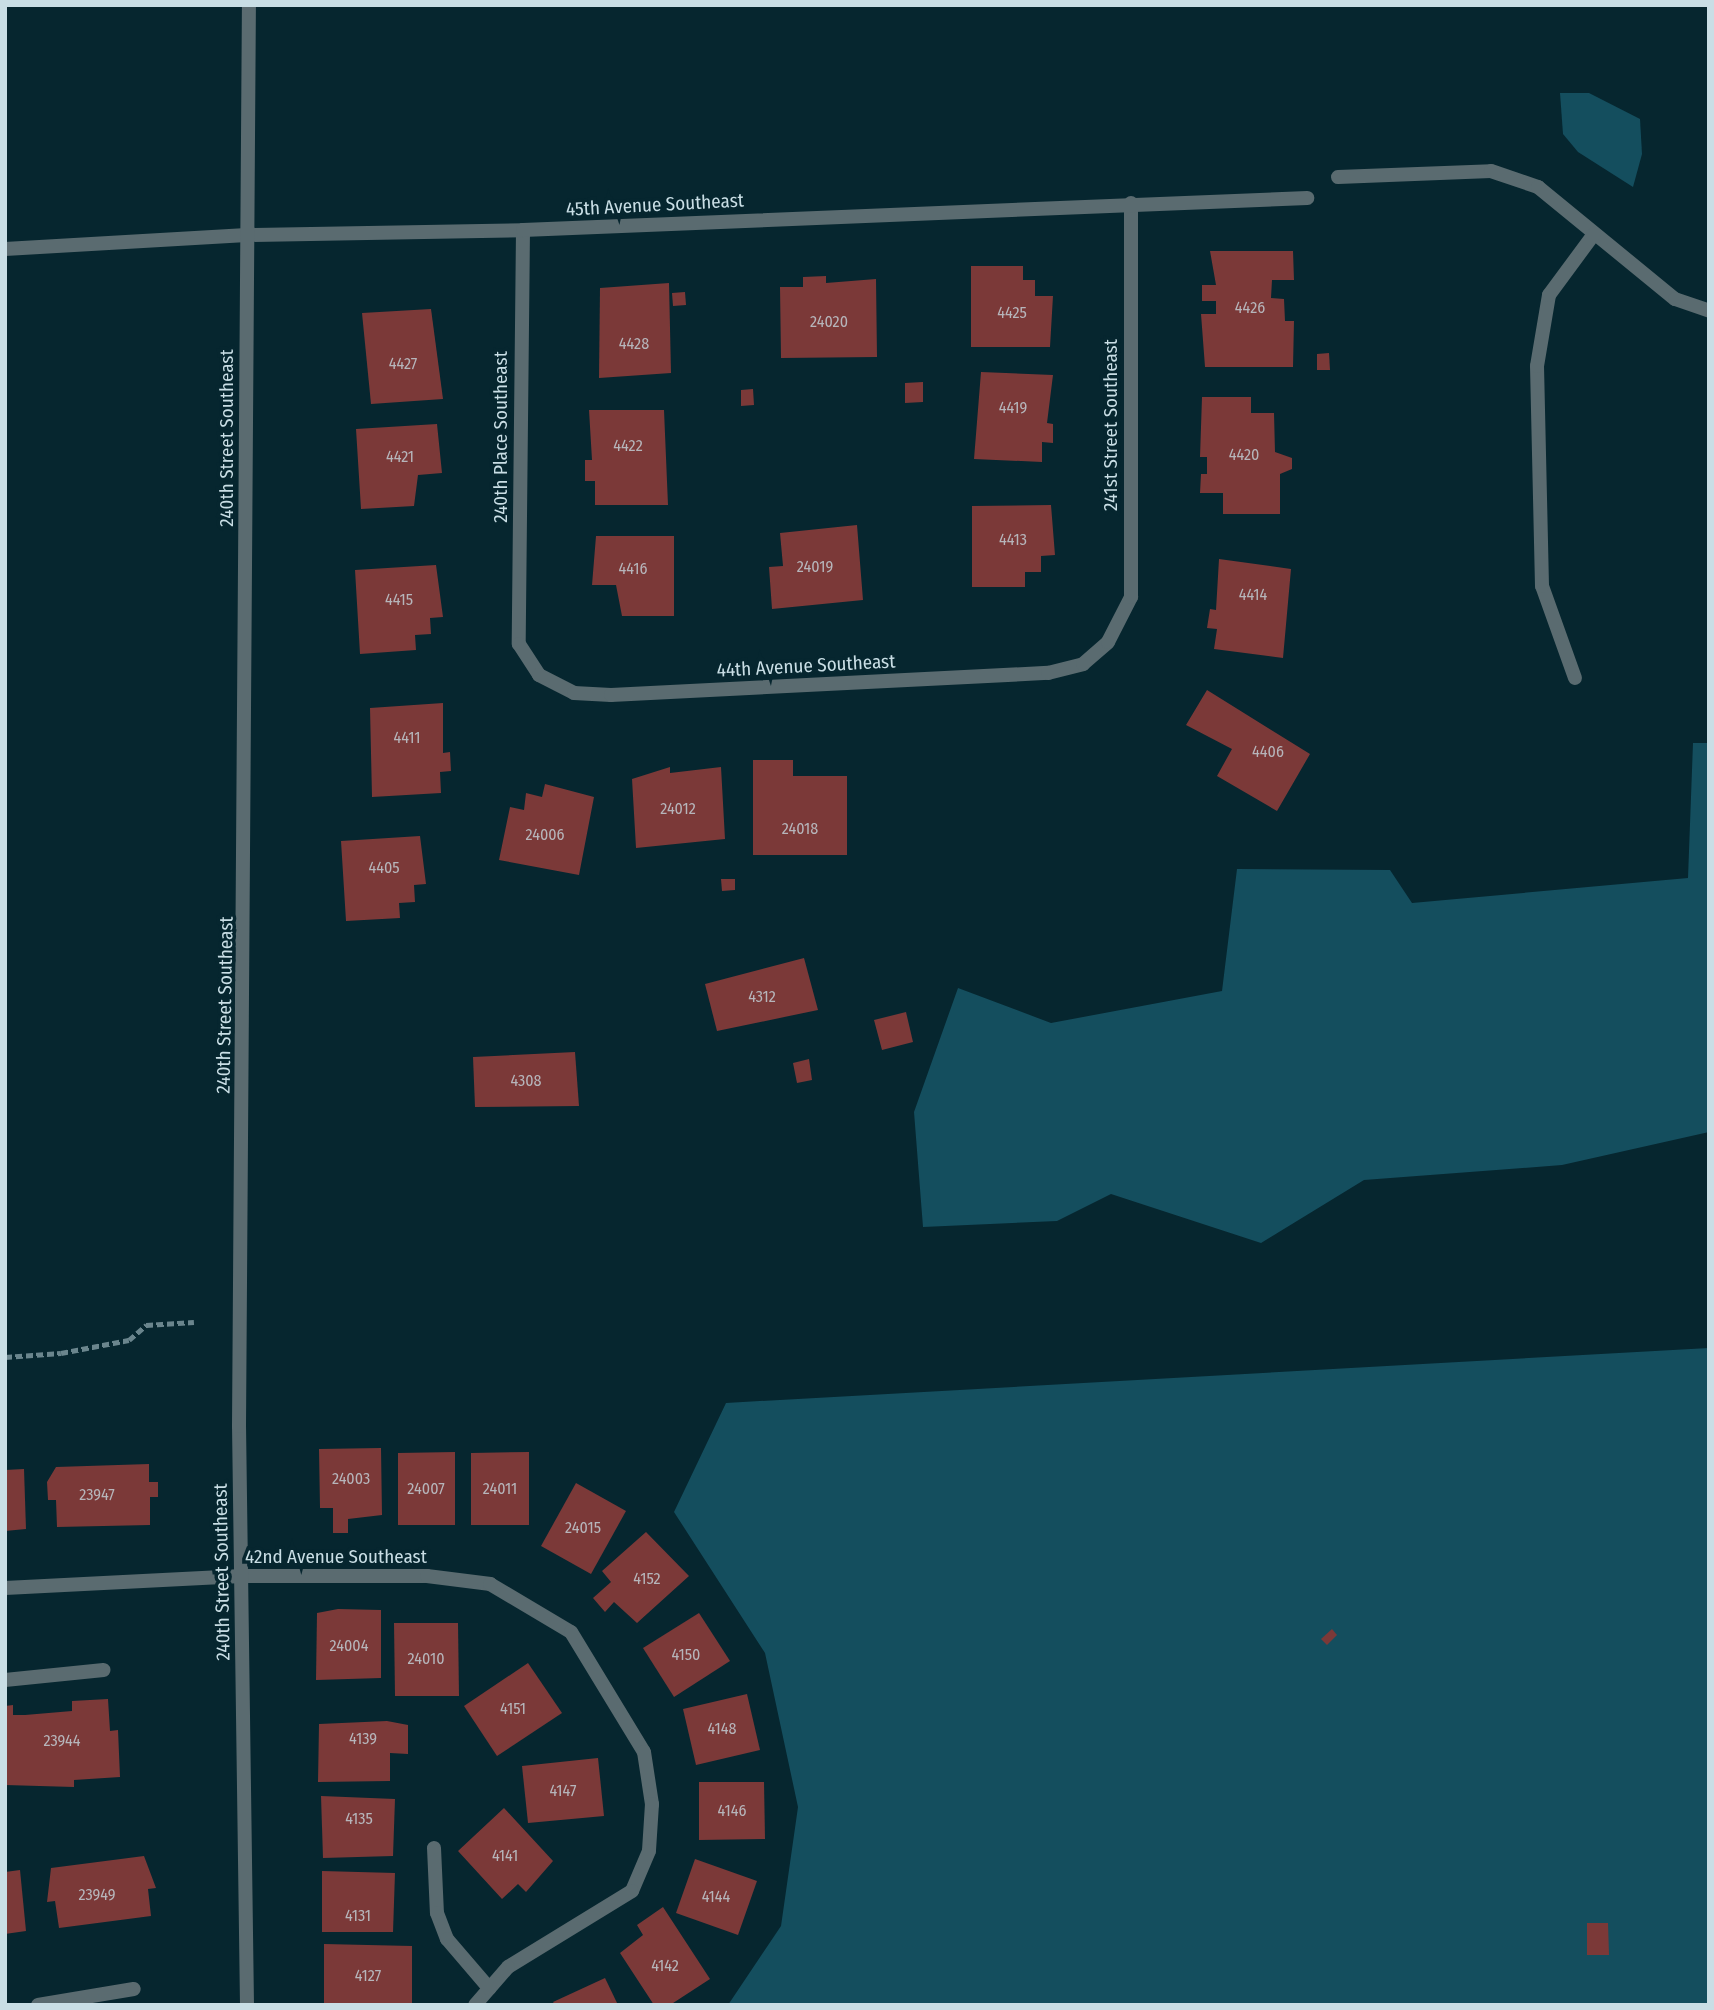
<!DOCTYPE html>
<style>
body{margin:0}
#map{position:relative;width:1714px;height:2010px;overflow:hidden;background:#06262f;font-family:"Fira Sans Condensed",sans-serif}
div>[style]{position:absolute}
.green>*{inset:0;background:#144e5e}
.building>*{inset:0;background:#7b3938}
.path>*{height:4.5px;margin-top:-2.25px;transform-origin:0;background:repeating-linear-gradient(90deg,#6a858d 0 7px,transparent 0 10.5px)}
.minor>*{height:14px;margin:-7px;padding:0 7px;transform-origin:7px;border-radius:7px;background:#5a6b70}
.tertiary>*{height:14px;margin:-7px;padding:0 7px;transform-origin:7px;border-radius:7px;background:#5a6b70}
span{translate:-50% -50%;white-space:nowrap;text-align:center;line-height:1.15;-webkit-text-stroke:7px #06262f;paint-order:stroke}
.number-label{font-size:16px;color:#b6b5ba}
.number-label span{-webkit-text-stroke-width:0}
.street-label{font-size:19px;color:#c9dee5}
.frame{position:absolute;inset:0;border:7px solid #c9dee5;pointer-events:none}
</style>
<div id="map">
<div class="green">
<i style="clip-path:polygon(1560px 93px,1589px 93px,1640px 119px,1642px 154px,1633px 187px,1578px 152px,1563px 134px)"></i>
<i style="clip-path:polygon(1693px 743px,1709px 743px,1709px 1132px,1562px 1165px,1364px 1180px,1261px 1243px,1111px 1194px,1057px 1221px,923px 1227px,914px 1112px,958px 988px,1051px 1023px,1222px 991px,1237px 869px,1390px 870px,1412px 903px,1688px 878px)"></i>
<i style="clip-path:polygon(1709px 1348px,1709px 2005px,728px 2005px,781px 1926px,798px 1807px,765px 1653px,674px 1512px,726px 1403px)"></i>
</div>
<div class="building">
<i style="clip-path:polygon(1210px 251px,1293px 251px,1294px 280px,1272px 280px,1271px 298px,1284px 299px,1285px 321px,1294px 321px,1293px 367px,1205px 367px,1201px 314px,1216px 314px,1216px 301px,1202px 301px,1202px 285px,1216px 285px)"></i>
<i style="clip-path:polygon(971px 266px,1023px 266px,1023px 280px,1035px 280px,1035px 296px,1053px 296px,1050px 347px,971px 347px)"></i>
<i style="clip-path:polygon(826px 276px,826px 283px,876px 279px,877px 357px,781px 358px,780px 287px,803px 287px,803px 277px)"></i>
<i style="clip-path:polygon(669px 283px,671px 373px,599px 378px,600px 288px)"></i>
<i style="clip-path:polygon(685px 292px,686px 305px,673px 306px,672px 293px)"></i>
<i style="clip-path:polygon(431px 309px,443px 399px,371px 404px,362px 313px)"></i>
<i style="clip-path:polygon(1329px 353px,1330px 370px,1317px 370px,1317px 354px)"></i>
<i style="clip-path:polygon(981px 372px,1053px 375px,1047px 423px,1053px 424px,1053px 443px,1042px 442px,1042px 462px,974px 459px)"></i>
<i style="clip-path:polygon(923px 382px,923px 402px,905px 403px,905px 383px)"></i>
<i style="clip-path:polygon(753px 389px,754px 405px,741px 406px,741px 390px)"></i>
<i style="clip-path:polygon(1202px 397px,1251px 397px,1251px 413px,1274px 413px,1275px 452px,1292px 458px,1292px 469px,1280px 474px,1280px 514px,1223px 514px,1223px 493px,1200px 493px,1201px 474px,1207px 474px,1207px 457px,1200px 457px)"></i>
<i style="clip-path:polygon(589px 410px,664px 410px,668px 505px,595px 505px,595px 481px,585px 481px,585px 460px,592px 460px)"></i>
<i style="clip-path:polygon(437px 424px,442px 473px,418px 475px,414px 506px,361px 509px,356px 429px)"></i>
<i style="clip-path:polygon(1051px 505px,1055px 555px,1041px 556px,1041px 572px,1025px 572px,1025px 587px,972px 587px,972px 506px)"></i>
<i style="clip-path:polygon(857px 525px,863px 600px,772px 609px,769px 567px,783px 566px,780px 533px)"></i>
<i style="clip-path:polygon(596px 536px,674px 536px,674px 616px,622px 616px,616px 585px,592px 585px)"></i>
<i style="clip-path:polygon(1219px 559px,1291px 569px,1283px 658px,1214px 649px,1217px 629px,1207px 628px,1210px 609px,1216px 610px)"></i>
<i style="clip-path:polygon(436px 565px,443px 617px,430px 618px,431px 634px,415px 635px,416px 650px,360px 654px,355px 570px)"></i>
<i style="clip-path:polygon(1207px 690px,1310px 754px,1277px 811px,1217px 776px,1232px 749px,1186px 725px)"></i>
<i style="clip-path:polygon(443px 703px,443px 753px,450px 752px,451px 771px,440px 772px,441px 793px,372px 797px,370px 708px)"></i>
<i style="clip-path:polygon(753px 760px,793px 760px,793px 776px,847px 776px,847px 855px,753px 855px)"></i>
<i style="clip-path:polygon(670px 767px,670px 773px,721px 767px,725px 839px,636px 848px,632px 779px)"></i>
<i style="clip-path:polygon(545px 784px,594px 797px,579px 875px,499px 860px,510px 807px,524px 810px,526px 793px,542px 797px)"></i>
<i style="clip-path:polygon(420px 836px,426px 884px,414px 885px,415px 902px,399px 903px,400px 918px,346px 921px,341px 841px)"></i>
<i style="clip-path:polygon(721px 879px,735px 879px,735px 890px,722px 891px)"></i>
<i style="clip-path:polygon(804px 958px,818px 1010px,717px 1031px,705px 984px)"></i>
<i style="clip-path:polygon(906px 1012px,913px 1042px,882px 1050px,874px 1020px)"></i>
<i style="clip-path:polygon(575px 1052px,579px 1106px,475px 1107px,473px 1057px)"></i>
<i style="clip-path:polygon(809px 1059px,812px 1080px,797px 1083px,793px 1063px)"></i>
<i style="clip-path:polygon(381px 1448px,382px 1515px,348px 1519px,348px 1533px,333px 1533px,333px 1508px,320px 1508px,319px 1449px)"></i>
<i style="clip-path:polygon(455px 1452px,455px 1525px,398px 1525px,398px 1453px)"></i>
<i style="clip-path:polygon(529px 1452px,529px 1525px,471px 1525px,471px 1453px)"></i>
<i style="clip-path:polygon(149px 1464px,149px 1482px,158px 1482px,158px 1497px,150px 1497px,150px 1525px,57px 1527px,56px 1500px,48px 1500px,47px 1482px,56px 1467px)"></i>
<i style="clip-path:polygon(24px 1469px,26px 1529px,5px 1531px,5px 1470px)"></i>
<i style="clip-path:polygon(576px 1483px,626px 1511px,591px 1574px,541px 1546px)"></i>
<i style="clip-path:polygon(646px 1532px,689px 1576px,637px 1623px,614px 1602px,605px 1612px,593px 1598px,611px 1582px,602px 1571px)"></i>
<i style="clip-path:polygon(338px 1609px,381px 1610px,381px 1678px,316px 1680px,317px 1613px)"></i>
<i style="clip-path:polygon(699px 1613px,730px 1661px,674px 1697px,643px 1648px)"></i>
<i style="clip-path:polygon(394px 1623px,458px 1623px,459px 1696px,395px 1696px)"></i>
<i style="clip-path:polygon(1332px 1629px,1337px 1635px,1327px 1645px,1321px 1639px)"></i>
<i style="clip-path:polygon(528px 1663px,562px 1713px,497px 1756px,464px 1706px)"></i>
<i style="clip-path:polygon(747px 1694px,760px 1750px,696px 1765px,683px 1709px)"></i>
<i style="clip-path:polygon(108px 1699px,110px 1731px,118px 1730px,120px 1777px,74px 1780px,74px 1787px,5px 1785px,5px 1706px,13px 1705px,13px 1715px,25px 1715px,72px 1711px,72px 1701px)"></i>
<i style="clip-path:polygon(387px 1721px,408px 1725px,408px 1754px,390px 1753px,390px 1781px,318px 1782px,319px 1724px)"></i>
<i style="clip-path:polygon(598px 1758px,604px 1816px,528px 1823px,522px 1766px)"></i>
<i style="clip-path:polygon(699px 1782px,764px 1782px,765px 1839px,699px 1840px)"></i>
<i style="clip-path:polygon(321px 1796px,395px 1799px,393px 1856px,323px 1858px)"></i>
<i style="clip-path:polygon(504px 1808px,553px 1861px,526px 1892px,518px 1884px,502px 1899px,458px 1851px)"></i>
<i style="clip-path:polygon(144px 1856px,156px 1888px,148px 1889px,151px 1916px,59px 1928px,55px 1901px,47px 1902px,51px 1868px)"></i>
<i style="clip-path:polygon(695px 1859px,757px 1881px,738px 1935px,676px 1913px)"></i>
<i style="clip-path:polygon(20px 1870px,26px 1931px,5px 1934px,5px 1872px)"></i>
<i style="clip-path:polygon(322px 1871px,395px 1873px,393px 1932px,322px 1932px)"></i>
<i style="clip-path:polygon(663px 1907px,710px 1979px,670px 2005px,654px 2005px,620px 1953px,643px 1935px,637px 1925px)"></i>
<i style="clip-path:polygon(1587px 1923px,1608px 1923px,1609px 1955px,1587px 1955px)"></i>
<i style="clip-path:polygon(324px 1944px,412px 1946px,412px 2005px,324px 2005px)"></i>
<i style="clip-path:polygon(605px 1978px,618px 2005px,555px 2005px,553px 2002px)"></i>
</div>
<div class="path">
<i style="left:5px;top:1357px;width:56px;rotate:-4.1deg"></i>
<i style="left:61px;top:1353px;width:69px;rotate:-10.8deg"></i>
<i style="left:129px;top:1340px;width:23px;rotate:-41deg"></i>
<i style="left:146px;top:1325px;width:48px;rotate:-3.6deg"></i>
</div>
<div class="minor">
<i style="left:1338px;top:177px;width:153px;rotate:-2.2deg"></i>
<i style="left:1491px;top:171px;width:50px;rotate:18.8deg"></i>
<i style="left:1538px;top:187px;width:177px;rotate:39.3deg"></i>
<i style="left:1675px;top:299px;width:36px;rotate:19deg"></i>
<i style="left:523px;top:230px;width:414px;rotate:90.6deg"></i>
<i style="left:519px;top:644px;width:37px;rotate:57deg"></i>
<i style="left:539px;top:675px;width:39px;rotate:27deg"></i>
<i style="left:574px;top:693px;width:37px;rotate:3deg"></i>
<i style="left:611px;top:695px;width:438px;rotate:-2.9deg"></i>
<i style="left:1048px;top:673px;width:36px;rotate:-14deg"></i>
<i style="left:1083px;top:664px;width:33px;rotate:-41deg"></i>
<i style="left:1108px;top:642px;width:51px;rotate:-62.9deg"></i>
<i style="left:1131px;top:597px;width:394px;rotate:-90deg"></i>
<i style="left:247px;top:235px;width:276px;rotate:-1deg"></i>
<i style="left:523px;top:230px;width:785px;rotate:-2.34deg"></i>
<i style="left:1575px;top:678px;width:98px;rotate:-109.7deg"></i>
<i style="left:1542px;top:586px;width:220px;rotate:-91.3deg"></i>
<i style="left:1537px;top:366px;width:72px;rotate:-80.4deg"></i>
<i style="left:1549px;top:295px;width:76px;rotate:-53.6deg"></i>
<i style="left:5px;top:1588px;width:237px;rotate:-2.9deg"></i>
<i style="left:242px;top:1576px;width:185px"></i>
<i style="left:427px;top:1576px;width:64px;rotate:7.2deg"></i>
<i style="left:490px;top:1584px;width:94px;rotate:30.7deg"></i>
<i style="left:571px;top:1632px;width:140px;rotate:58.7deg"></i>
<i style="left:644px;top:1752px;width:53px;rotate:81.3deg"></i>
<i style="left:652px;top:1804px;width:47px;rotate:93.7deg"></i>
<i style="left:649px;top:1851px;width:43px;rotate:113deg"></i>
<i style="left:632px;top:1891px;width:145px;rotate:148.5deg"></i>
<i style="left:508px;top:1967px;width:50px;rotate:131deg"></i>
<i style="left:5px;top:1680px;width:99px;rotate:-5.8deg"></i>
<i style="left:434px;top:1848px;width:65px;rotate:87.4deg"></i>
<i style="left:437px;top:1913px;width:28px;rotate:69deg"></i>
<i style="left:447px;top:1939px;width:65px;rotate:49.4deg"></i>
<i style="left:38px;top:2005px;width:97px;rotate:-9.5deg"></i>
</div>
<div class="tertiary">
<i style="left:5px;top:249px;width:242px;rotate:-3.3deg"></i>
<i style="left:247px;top:2005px;width:579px;rotate:-90.79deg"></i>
<i style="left:239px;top:1426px;width:1421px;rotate:-89.6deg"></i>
</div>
<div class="number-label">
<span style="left:1250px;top:308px">4426</span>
<span style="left:1012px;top:313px">4425</span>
<span style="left:829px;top:322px">24020</span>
<span style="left:634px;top:344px">4428</span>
<span style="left:403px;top:364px">4427</span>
<span style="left:1013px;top:408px">4419</span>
<span style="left:628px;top:446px">4422</span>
<span style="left:1244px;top:455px">4420</span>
<span style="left:400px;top:457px">4421</span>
<span style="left:1013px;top:540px">4413</span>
<span style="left:815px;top:567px">24019</span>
<span style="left:633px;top:569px">4416</span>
<span style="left:1253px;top:595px">4414</span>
<span style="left:399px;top:600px">4415</span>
<span style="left:407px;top:738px">4411</span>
<span style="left:1268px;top:752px">4406</span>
<span style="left:678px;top:809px">24012</span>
<span style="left:800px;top:829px">24018</span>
<span style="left:545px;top:835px">24006</span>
<span style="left:384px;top:868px">4405</span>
<span style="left:762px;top:997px">4312</span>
<span style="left:526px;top:1081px">4308</span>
<span style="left:351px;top:1479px">24003</span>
<span style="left:426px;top:1489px">24007</span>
<span style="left:500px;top:1489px">24011</span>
<span style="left:97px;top:1495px">23947</span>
<span style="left:583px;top:1528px">24015</span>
<span style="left:647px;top:1579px">4152</span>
<span style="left:349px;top:1646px">24004</span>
<span style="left:686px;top:1655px">4150</span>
<span style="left:426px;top:1659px">24010</span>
<span style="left:513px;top:1709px">4151</span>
<span style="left:722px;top:1729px">4148</span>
<span style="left:363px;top:1739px">4139</span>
<span style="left:62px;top:1741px">23944</span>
<span style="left:563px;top:1791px">4147</span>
<span style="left:732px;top:1811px">4146</span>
<span style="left:359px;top:1819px">4135</span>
<span style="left:505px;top:1856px">4141</span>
<span style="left:97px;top:1895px">23949</span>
<span style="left:716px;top:1897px">4144</span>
<span style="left:358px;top:1916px">4131</span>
<span style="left:665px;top:1966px">4142</span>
<span style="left:368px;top:1976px">4127</span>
</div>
<div class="street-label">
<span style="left:655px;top:205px;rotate:-3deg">45th Avenue Southeast</span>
<span style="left:1111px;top:425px;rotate:-90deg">241st Street Southeast</span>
<span style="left:501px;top:437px;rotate:-90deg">240th Place Southeast</span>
<span style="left:227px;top:438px;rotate:-90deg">240th Street Southeast</span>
<span style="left:806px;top:666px;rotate:-3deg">44th Avenue Southeast</span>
<span style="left:225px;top:1005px;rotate:-89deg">240th Street Southeast</span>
<span style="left:336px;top:1557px">42nd Avenue Southeast</span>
<span style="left:222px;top:1572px;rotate:-91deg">240th Street Southeast</span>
</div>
<div class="frame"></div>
</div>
